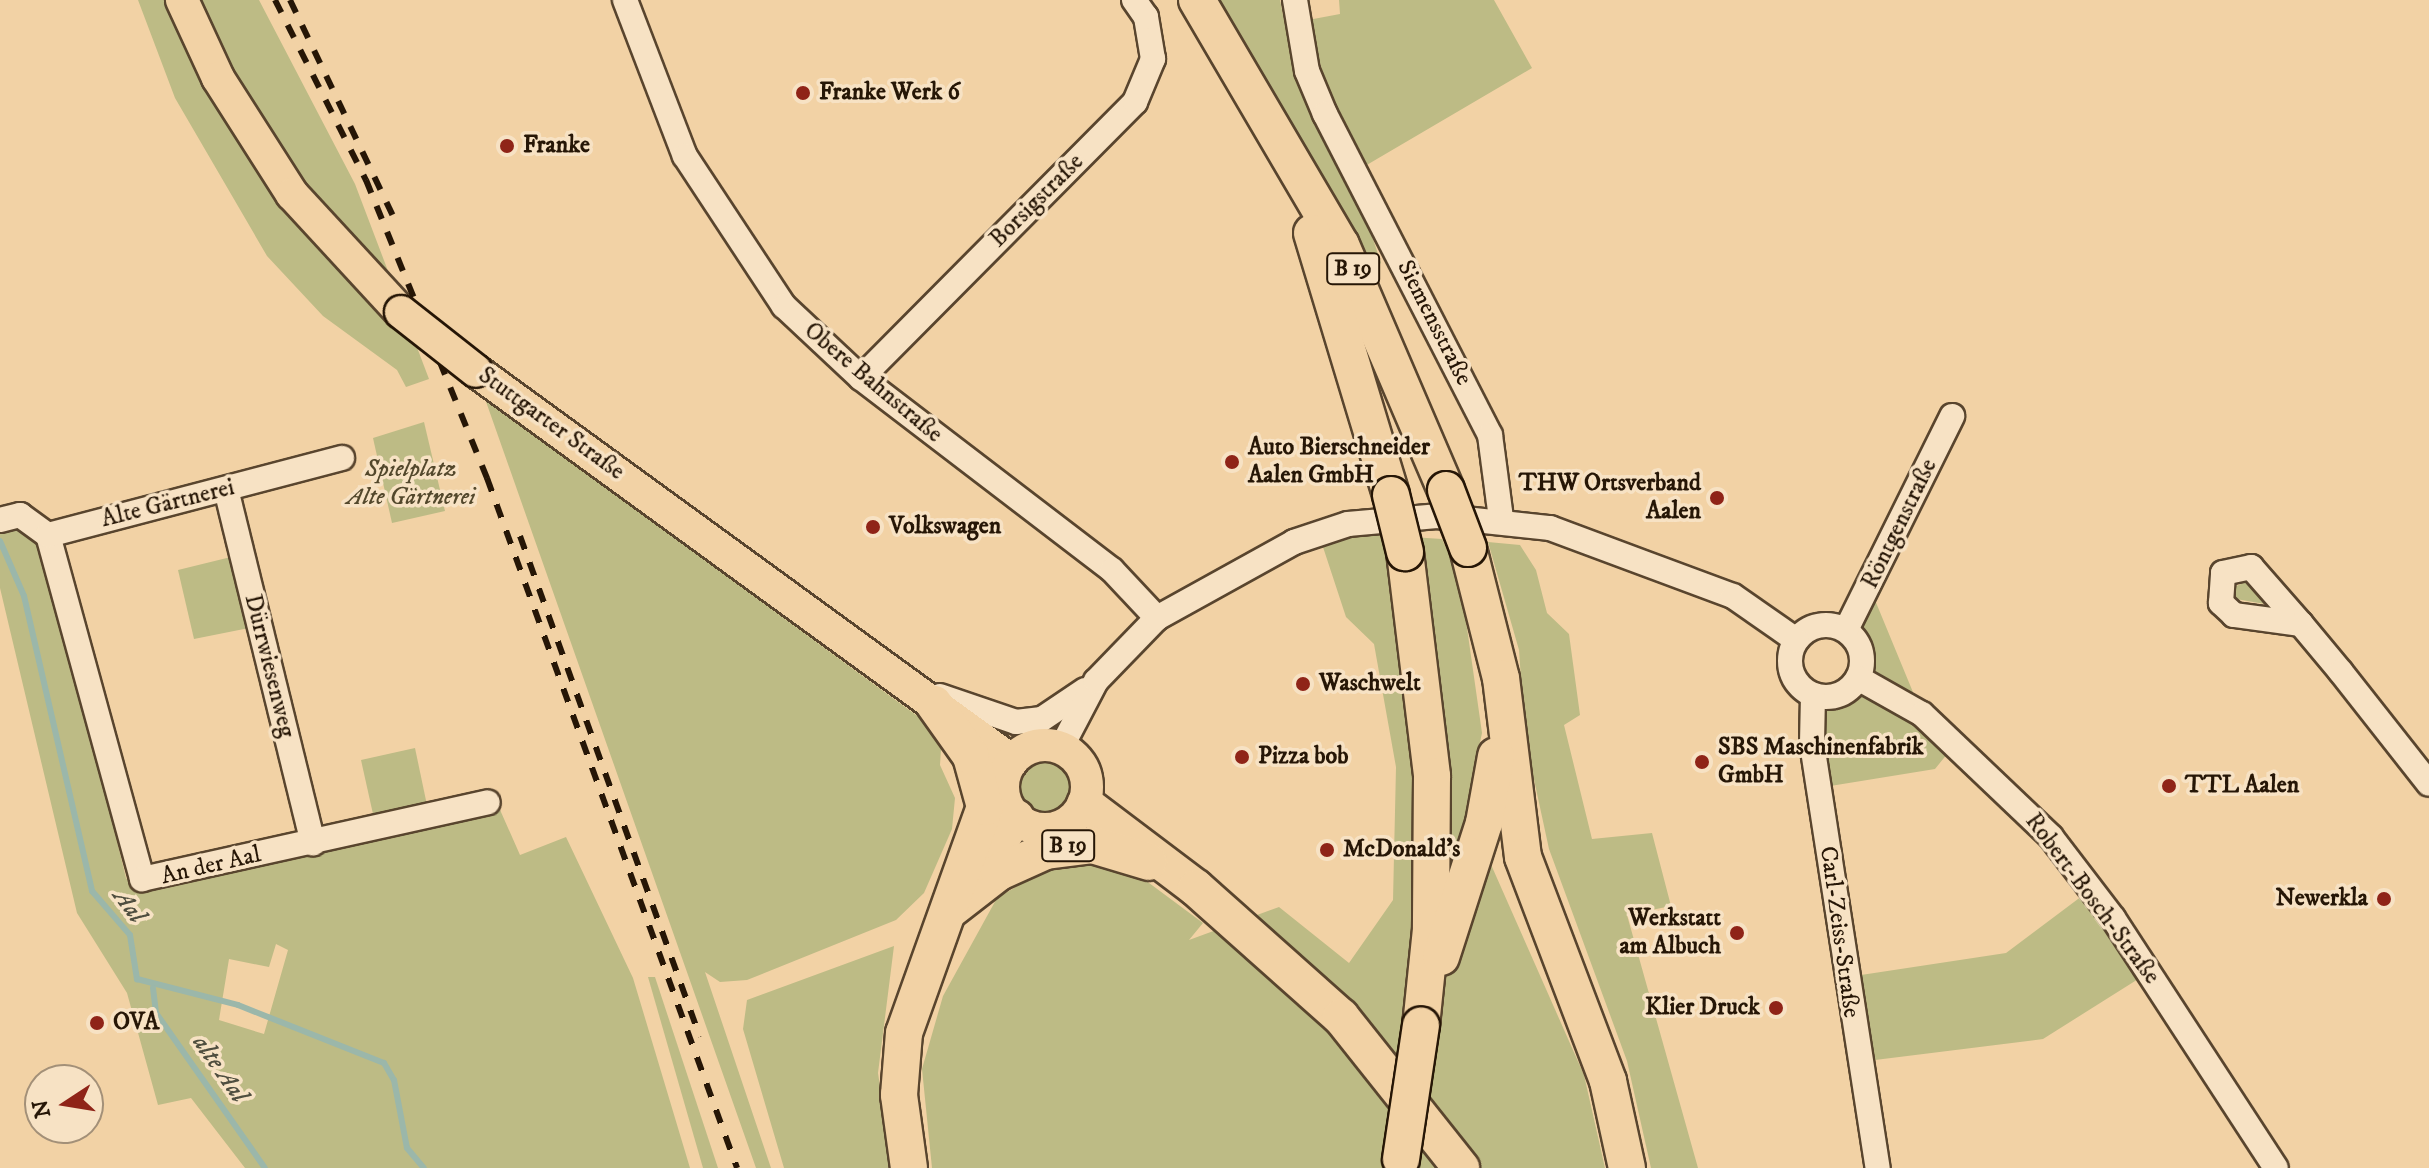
<!DOCTYPE html>
<meta charset="utf-8">
<style>
body{margin:0}
#map{position:relative;width:2429px;height:1168px;overflow:hidden;background:#f2d2a5;font-family:"IM FELL DW Pica",serif}
div>[style]{position:absolute}
.green>*{inset:0;background:#bdbb85}
.round{border-radius:50%}
.stream>*{height:6px;margin:-3px;padding:0 3px;transform-origin:3px;border-radius:3px;background:#9bb7aa}
.roads{filter:drop-shadow(2px 0 #59452e) drop-shadow(-2px 0 #59452e) drop-shadow(0 2px #59452e) drop-shadow(0 -2px #59452e)}
.minor>*{height:24px;margin:-12px;padding:0 12px;transform-origin:12px;border-radius:12px;background:#f7e2c4}
.minor>.ring{margin:-12px;padding:0;box-sizing:content-box;background:none;border:24px solid #f7e2c4;border-radius:50%}
.major>*{height:32px;margin:-16px;padding:0 16px;transform-origin:16px;border-radius:16px;background:#f2d2a5}
.major>.ring{margin:-16px;padding:0;box-sizing:content-box;background:none;border:32px solid #f2d2a5;border-radius:50%}
.highway>*{height:36px;margin:-18px;padding:0 18px;transform-origin:18px;border-radius:18px;background:#f2d2a5}
.rail>*{height:6px;margin-top:-3px;transform-origin:0;background:repeating-linear-gradient(90deg,#261606 0 14px,transparent 0 28px)}
.bridges{filter:drop-shadow(2px 0 #261606) drop-shadow(-2px 0 #261606) drop-shadow(0 2px #261606) drop-shadow(0 -2px #261606)}
.major-bridge>*{height:32px;margin:-16px;padding:0 16px;transform-origin:16px;border-radius:16px;background:#f2d2a5}
.highway-bridge>*{height:36px;margin:-18px;padding:0 18px;transform-origin:18px;border-radius:18px;background:#f2d2a5}
.dots>*{width:22px;height:22px;translate:-50% -50%;box-sizing:border-box;border:4px solid #f7e2c4;border-radius:50%}
span{translate:-50% -50%;white-space:nowrap;text-align:center;line-height:1.15;-webkit-text-stroke:7px #f7e2c4;paint-order:stroke}
.shield-label span{padding:2px 6px;background:#f7e2c4;border:2px solid;border-radius:6px;-webkit-text-stroke-width:0}
.shield-label{font-size:22px;color:#261606;font-weight:700}
.poi-label{font-size:24px;color:#261606;font-weight:700}
.left{translate:0 -50%;text-align:left}
.right{translate:-100% -50%;text-align:right}
.street-label{font-size:24px;color:#261606}
.park-label{font-size:24px;color:#53482c;font-style:italic}
.water-label{font-size:26px;color:#4f4e3f;font-style:italic}
.north{position:absolute;left:24px;top:1064px;width:80px;height:80px;box-sizing:border-box;background:#f7e2c4;border:2px solid #a39078;border-radius:50%;rotate:258deg;font-size:22px;font-weight:700;line-height:32px;text-align:center;color:#261606}
.north::after{content:'';display:block;margin:auto;width:28px;height:36px;background:#8f2418;clip-path:polygon(50% 0,100% 100%,50% 72%,0 100%)}
</style>
<div id="map">
<div class="green">
<i style="clip-path:polygon(138px 0,259px 0,355px 184px,429px 379px,406px 387px,397px 370px,323px 316px,267px 256px,175px 98px)"></i>
<i style="clip-path:polygon(1220px 0,1280px 0,1295px 74px,1371px 233px,1381px 263px,1371px 270px)"></i>
<i style="clip-path:polygon(1339px 0,1494px 0,1532px 68px,1365px 166px,1330px 99px,1308px 20px,1340px 14px)"></i>
<i style="clip-path:polygon(484px 396px,614px 483px,644px 516px,942px 734px,940px 765px,955px 798px,952px 829px,924px 893px,896px 920px,747px 980px,720px 982px,705px 972px,771px 1168px,756px 1168px)"></i>
<i style="clip-path:polygon(424px 422px,445px 511px,392px 523px,373px 438px)"></i>
<i style="clip-path:polygon(evenodd,21px 524px,49px 561px,126px 878px,135px 890px,497px 803px,520px 855px,566px 837px,633px 978px,690px 1168px,245px 1168px,191px 1098px,158px 1105px,127px 993px,77px 913px,0 588px,0 531px,21px 524px,276px 944px,288px 950px,264px 1034px,219px 1020px,229px 959px,269px 967px,276px 944px)"></i>
<i style="clip-path:polygon(1365px 534px,1442px 539px,1460px 579px,1482px 733px,1466px 808px,1584px 1075px,1605px 1168px,932px 1168px,922px 1069px,943px 996px,997px 898px,1047px 869px,1095px 863px,1141px 877px,1203px 923px,1189px 940px,1279px 907px,1349px 963px,1393px 900px,1396px 767px,1374px 644px,1346px 617px,1322px 544px)"></i>
<i style="clip-path:polygon(1488px 542px,1520px 545px,1536px 570px,1547px 613px,1569px 634px,1580px 715px,1564px 725px,1592px 839px,1652px 833px,1671px 906px,1627px 915px,1698px 1168px,1651px 1168px,1627px 1061px,1549px 849px,1525px 738px,1519px 650px)"></i>
<i style="clip-path:polygon(239px 555px,254px 627px,194px 639px,178px 570px)"></i>
<i style="clip-path:polygon(2248px 581px,2265px 602px,2265px 604px,2236px 599px,2234px 587px)"></i>
<i style="clip-path:polygon(1870px 588px,1922px 714px,1956px 743px,1935px 769px,1818px 788px,1813px 695px,1838px 695px,1858px 678px,1862px 653px,1846px 630px)"></i>
<i style="clip-path:polygon(415px 748px,428px 810px,375px 823px,361px 760px)"></i>
<i class="round" style="left:1017px;top:759px;width:58px;height:58px"></i>
<i style="clip-path:polygon(2086px 893px,2143px 976px,2043px 1039px,1875px 1060px,1861px 975px,2006px 953px)"></i>
<i style="clip-path:polygon(894px 946px,878px 1073px,892px 1168px,784px 1168px,743px 1029px,747px 1000px)"></i>
<i style="clip-path:polygon(648px 977px,655px 977px,718px 1168px,703px 1168px)"></i>
</div>
<div class="stream">
<i style="left:0;top:541px;width:60px;rotate:66.4deg"></i>
<i style="left:24px;top:596px;width:303px;rotate:77deg"></i>
<i style="left:92px;top:891px;width:58px;rotate:49.2deg"></i>
<i style="left:130px;top:935px;width:45px;rotate:81deg"></i>
<i style="left:137px;top:979px;width:104px;rotate:14.4deg"></i>
<i style="left:238px;top:1005px;width:157px;rotate:21.7deg"></i>
<i style="left:384px;top:1063px;width:20px;rotate:60deg"></i>
<i style="left:394px;top:1080px;width:69px;rotate:79.2deg"></i>
<i style="left:407px;top:1148px;width:26px;rotate:50deg"></i>
<i style="left:153px;top:988px;width:25px;rotate:83deg"></i>
<i style="left:156px;top:1013px;width:189px;rotate:54.9deg"></i>
</div>
<div class="roads">
<div class="minor">
<i style="left:625px;top:0;width:167px;rotate:69deg"></i>
<i style="left:685px;top:156px;width:180px;rotate:56.6deg"></i>
<i style="left:784px;top:306px;width:105px;rotate:43.1deg"></i>
<i style="left:861px;top:378px;width:316px;rotate:37.4deg"></i>
<i style="left:1112px;top:570px;width:66px;rotate:46.8deg"></i>
<i style="left:1295px;top:0;width:72px;rotate:80.4deg"></i>
<i style="left:1307px;top:71px;width:47px;rotate:67.3deg"></i>
<i style="left:1325px;top:114px;width:361px;rotate:62.8deg"></i>
<i style="left:1490px;top:435px;width:84px;rotate:82.5deg"></i>
<i style="left:861px;top:378px;width:389px;rotate:-45.2deg"></i>
<i style="left:1135px;top:102px;width:47px;rotate:-67.3deg"></i>
<i style="left:1153px;top:59px;width:43px;rotate:-99.5deg"></i>
<i style="left:1146px;top:17px;width:21px;rotate:-125deg"></i>
<i style="left:226px;top:489px;width:365px;rotate:76.2deg"></i>
<i style="left:0;top:520px;width:21px;rotate:-14deg"></i>
<i style="left:20px;top:515px;width:34px;rotate:36deg"></i>
<i style="left:48px;top:535px;width:357px;rotate:74.7deg"></i>
<i style="left:142px;top:879px;width:354px;rotate:-12.5deg"></i>
<i style="left:48px;top:535px;width:304px;rotate:-14.7deg"></i>
<i style="left:2301px;top:624px;width:68px;rotate:-172.3deg"></i>
<i style="left:2234px;top:615px;width:18px;rotate:-137deg"></i>
<i style="left:2221px;top:603px;width:30px;rotate:-86deg"></i>
<i style="left:2223px;top:573px;width:29px;rotate:-12deg"></i>
<i style="left:2251px;top:567px;width:76px;rotate:48.7deg"></i>
<i style="left:2301px;top:624px;width:62px;rotate:50.2deg"></i>
<i style="left:2341px;top:672px;width:142px;rotate:51.8deg"></i>
<i class="ring" style="left:1790px;top:625px;width:48px;height:48px"></i>
<i style="left:1846px;top:630px;width:239px;rotate:-63.6deg"></i>
<i style="left:1858px;top:678px;width:73px;rotate:29.4deg"></i>
<i style="left:1922px;top:714px;width:178px;rotate:43.6deg"></i>
<i style="left:2051px;top:837px;width:102px;rotate:52.6deg"></i>
<i style="left:2113px;top:918px;width:298px;rotate:56.9deg"></i>
<i style="left:1813px;top:695px;width:49px;rotate:91.2deg"></i>
<i style="left:1812px;top:744px;width:429px;rotate:81.2deg"></i>
<i style="left:940px;top:696px;width:80px;rotate:18.9deg"></i>
<i style="left:1016px;top:722px;width:26px;rotate:-7deg"></i>
<i style="left:1042px;top:719px;width:52px;rotate:-34deg"></i>
<i style="left:1061px;top:748px;width:76px;rotate:-62.4deg"></i>
<i style="left:1096px;top:681px;width:88px;rotate:-45.9deg"></i>
<i style="left:1157px;top:618px;width:157px;rotate:-29deg"></i>
<i style="left:1294px;top:542px;width:57px;rotate:-18.4deg"></i>
<i style="left:1348px;top:524px;width:89px;rotate:-5.1deg"></i>
<i style="left:1437px;top:516px;width:114px;rotate:6.1deg"></i>
<i style="left:1550px;top:528px;width:195px;rotate:20.4deg"></i>
<i style="left:1733px;top:596px;width:77px;rotate:34.9deg"></i>
</div>
<div class="major">
<i style="left:182px;top:0;width:86px;rotate:65.2deg"></i>
<i style="left:218px;top:78px;width:138px;rotate:57.5deg"></i>
<i style="left:292px;top:194px;width:161px;rotate:47.3deg"></i>
<i style="left:476px;top:371px;width:663px;rotate:36.04deg"></i>
<i class="ring" style="left:1003px;top:745px;width:52px;height:52px"></i>
</div>
<div class="highway">
<i style="left:1197px;top:0;width:284px;rotate:59.6deg"></i>
<i style="left:1341px;top:245px;width:267px;rotate:66.8deg"></i>
<i style="left:1312px;top:233px;width:274px;rotate:73.2deg"></i>
<i style="left:1468px;top:548px;width:134px;rotate:75.8deg"></i>
<i style="left:1501px;top:678px;width:180px;rotate:83deg"></i>
<i style="left:1523px;top:857px;width:240px;rotate:69.2deg"></i>
<i style="left:1608px;top:1081px;width:89px;rotate:77.7deg"></i>
<i style="left:1405px;top:552px;width:226px;rotate:83.1deg"></i>
<i style="left:1432px;top:776px;width:153px;rotate:90.4deg"></i>
<i style="left:1431px;top:929px;width:97px;rotate:95.9deg"></i>
<i style="left:1085px;top:804px;width:139px;rotate:37.1deg"></i>
<i style="left:1196px;top:888px;width:194px;rotate:41.7deg"></i>
<i style="left:1341px;top:1017px;width:193px;rotate:51.5deg"></i>
<i style="left:977px;top:871px;width:66px;rotate:-53.7deg"></i>
<i style="left:950px;top:910px;width:62px;rotate:-37.8deg"></i>
<i style="left:999px;top:872px;width:51px;rotate:-24.1deg"></i>
<i style="left:1046px;top:851px;width:46px;rotate:-7.4deg"></i>
<i style="left:1092px;top:845px;width:59px;rotate:16.6deg"></i>
<i style="left:1441px;top:957px;width:141px;rotate:-72.2deg"></i>
<i style="left:1484px;top:823px;width:68px;rotate:-79.8deg"></i>
<i style="left:909px;top:1168px;width:74px;rotate:-97.8deg"></i>
<i style="left:899px;top:1095px;width:62px;rotate:-85.4deg"></i>
<i style="left:904px;top:1033px;width:240px;rotate:-70.3deg"></i>
<i style="left:985px;top:807px;width:53px;rotate:-105.4deg"></i>
<i style="left:971px;top:756px;width:64px;rotate:-125.4deg"></i>
</div>
</div>
<div class="rail">
<i style="left:275px;top:0;width:202px;rotate:63.2deg"></i>
<i style="left:366px;top:180px;width:322px;rotate:67.9deg"></i>
<i style="left:487px;top:478px;width:734px;rotate:70.08deg"></i>
<i style="left:290px;top:0;width:248px;rotate:64.5deg"></i>
<i style="left:520px;top:536px;width:532px;rotate:70.24deg"></i>
</div>
<div class="bridges">
<div class="major-bridge">
<i style="left:401px;top:312px;width:95px;rotate:38.2deg"></i>
</div>
<div class="highway-bridge">
<i style="left:1446px;top:490px;width:62px;rotate:69.2deg"></i>
<i style="left:1391px;top:495px;width:59px;rotate:76.2deg"></i>
<i style="left:1401px;top:1159px;width:135px;rotate:-81.5deg"></i>
</div>
</div>
<div class="dots">
<i style="left:803px;top:93px;background:#8f2418"></i>
<i style="left:507px;top:146px;background:#8f2418"></i>
<i style="left:1232px;top:462px;background:#8f2418"></i>
<i style="left:1717px;top:498px;background:#8f2418"></i>
<i style="left:873px;top:527px;background:#8f2418"></i>
<i style="left:1303px;top:684px;background:#8f2418"></i>
<i style="left:1242px;top:757px;background:#8f2418"></i>
<i style="left:1702px;top:762px;background:#8f2418"></i>
<i style="left:2169px;top:786px;background:#8f2418"></i>
<i style="left:1327px;top:850px;background:#8f2418"></i>
<i style="left:2384px;top:899px;background:#8f2418"></i>
<i style="left:1737px;top:933px;background:#8f2418"></i>
<i style="left:1776px;top:1008px;background:#8f2418"></i>
<i style="left:97px;top:1023px;background:#8f2418"></i>
</div>
<div class="shield-label">
<span style="left:1353px;top:269px">B 19</span>
<span style="left:1068px;top:846px">B 19</span>
</div>
<div class="poi-label">
<span class="left" style="left:819px;top:93px">Franke Werk 6</span>
<span class="left" style="left:523px;top:146px">Franke</span>
<span class="left" style="left:1248px;top:462px">Auto Bierschneider<br>Aalen GmbH</span>
<span class="right" style="left:1701px;top:498px">THW Ortsverband<br>Aalen</span>
<span class="left" style="left:889px;top:527px">Volkswagen</span>
<span class="left" style="left:1319px;top:684px">Waschwelt</span>
<span class="left" style="left:1718px;top:762px">SBS Maschinenfabrik<br>GmbH</span>
<span class="left" style="left:1258px;top:757px">Pizza bob</span>
<span class="left" style="left:2185px;top:786px">TTL Aalen</span>
<span class="left" style="left:1343px;top:850px">McDonald's</span>
<span class="right" style="left:2368px;top:899px">Newerkla</span>
<span class="right" style="left:1721px;top:933px">Werkstatt<br>am Albuch</span>
<span class="right" style="left:1760px;top:1008px">Klier Druck</span>
<span class="left" style="left:113px;top:1023px">OVA</span>
</div>
<div class="street-label">
<span style="left:1037px;top:201px;rotate:-45deg">Borsigstraße</span>
<span style="left:1434px;top:323px;rotate:63deg">Siemensstraße</span>
<span style="left:873px;top:383px;rotate:40deg">Obere Bahnstraße</span>
<span style="left:551px;top:424px;rotate:36deg">Stuttgarter Straße</span>
<span style="left:168px;top:504px;rotate:-14deg">Alte Gärtnerei</span>
<span style="left:1900px;top:524px;rotate:-64deg">Röntgenstraße</span>
<span style="left:269px;top:666px;rotate:76deg">Dürrwiesenweg</span>
<span style="left:211px;top:866px;rotate:-13deg">An der Aal</span>
<span style="left:2092px;top:899px;rotate:53deg">Robert-Bosch-Straße</span>
<span style="left:1839px;top:932px;rotate:82deg">Carl-Zeiss-Straße</span>
</div>
<div class="park-label">
<span style="left:411px;top:484px">Spielplatz<br>Alte Gärtnerei</span>
</div>
<div class="water-label">
<span style="left:129px;top:906px;rotate:53deg">Aal</span>
<span style="left:220px;top:1069px;rotate:55deg">alte Aal</span>
</div>
<div class="north">N</div>
</div>
